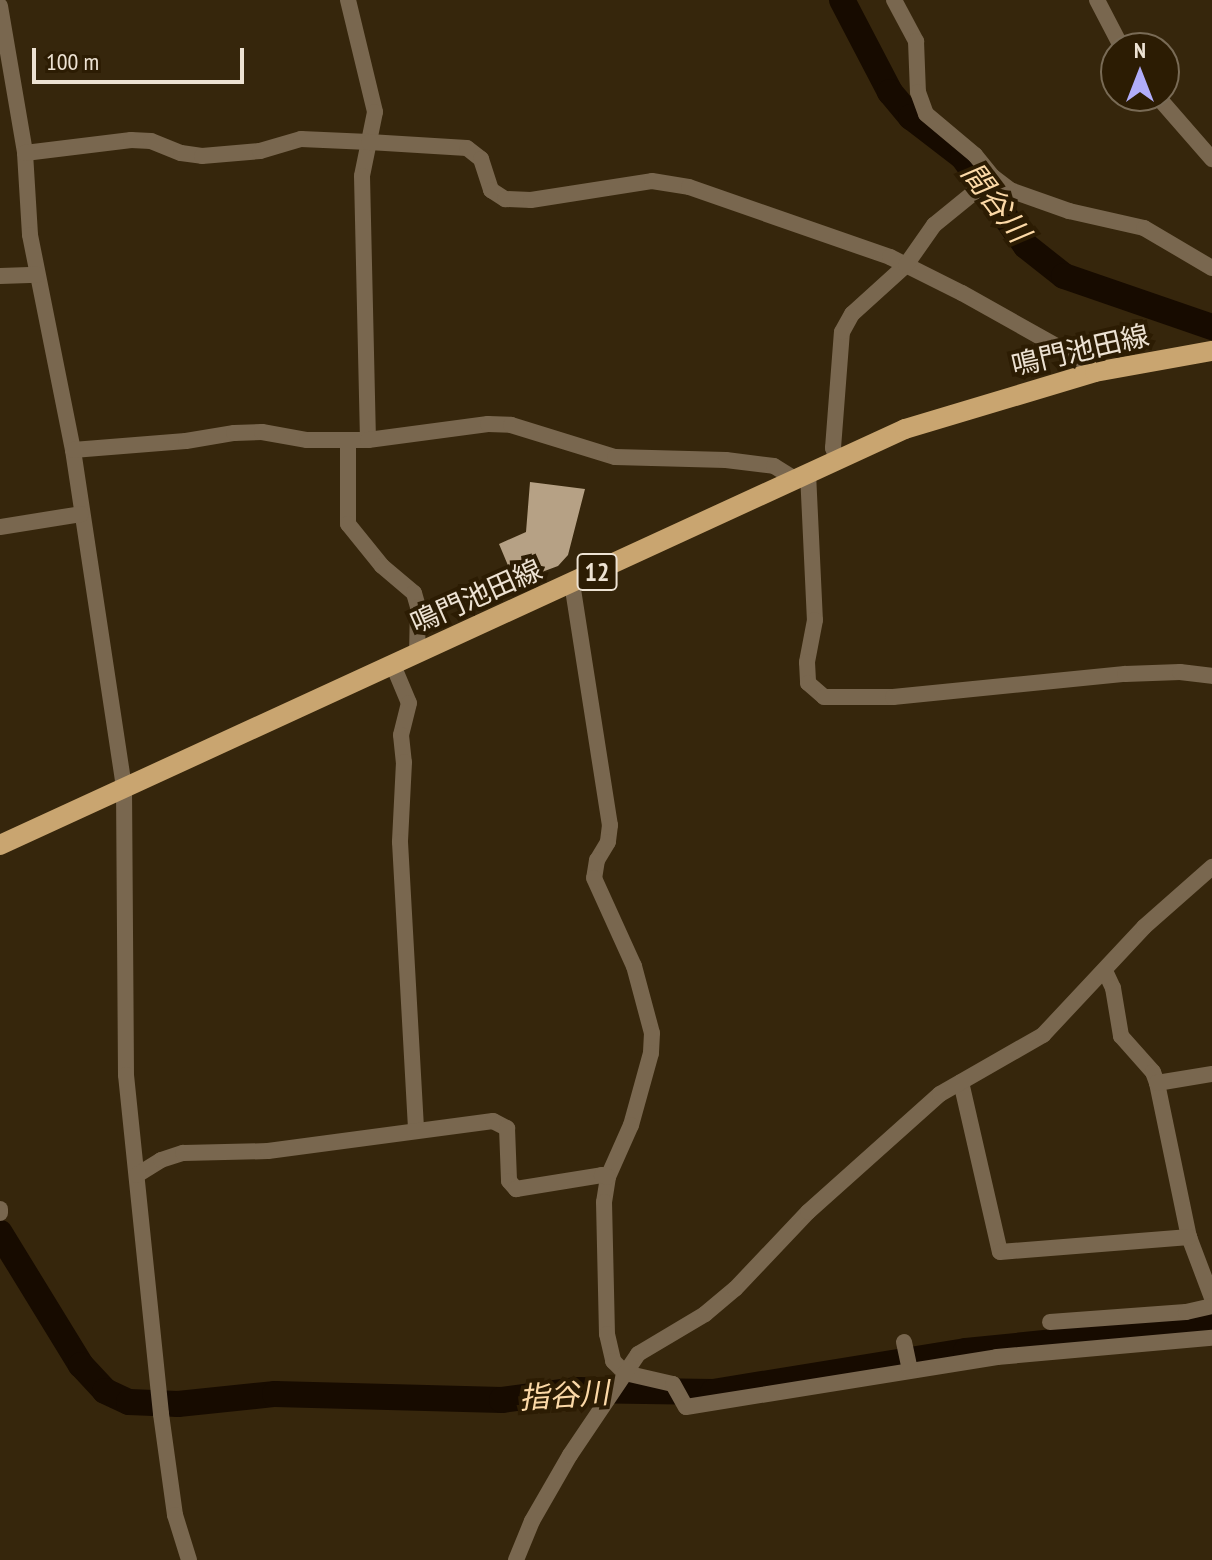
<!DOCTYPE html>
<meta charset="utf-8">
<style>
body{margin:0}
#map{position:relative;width:1212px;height:1560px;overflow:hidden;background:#36260c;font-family:"PT Sans Narrow","Noto Sans JP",sans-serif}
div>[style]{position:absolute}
.river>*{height:26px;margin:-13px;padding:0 13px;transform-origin:13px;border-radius:13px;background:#170b00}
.building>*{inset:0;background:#b6a185}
.street>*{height:16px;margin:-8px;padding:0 8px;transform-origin:8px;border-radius:8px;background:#79674f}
.primary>*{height:20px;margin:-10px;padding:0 10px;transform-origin:10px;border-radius:10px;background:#c9a570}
span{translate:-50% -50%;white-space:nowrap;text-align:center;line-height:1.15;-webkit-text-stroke:8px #2c1c03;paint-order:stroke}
.shield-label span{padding:2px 6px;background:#2c1c03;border:2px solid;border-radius:6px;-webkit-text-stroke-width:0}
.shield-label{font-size:26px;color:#ede2d3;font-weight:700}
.street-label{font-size:28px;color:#ede2d3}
.water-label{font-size:30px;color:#fcd9a7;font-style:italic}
.north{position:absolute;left:1100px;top:32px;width:80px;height:80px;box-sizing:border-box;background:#2c1c03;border:2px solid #796b56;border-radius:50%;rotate:0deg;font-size:22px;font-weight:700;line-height:32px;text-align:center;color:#ede2d3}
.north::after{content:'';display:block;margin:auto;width:28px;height:36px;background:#b1adfa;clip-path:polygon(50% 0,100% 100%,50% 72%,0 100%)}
.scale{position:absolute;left:32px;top:48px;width:212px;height:36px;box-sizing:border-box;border:4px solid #ede2d3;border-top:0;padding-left:10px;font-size:24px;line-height:28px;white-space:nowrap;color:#ede2d3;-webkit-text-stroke:6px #2c1c03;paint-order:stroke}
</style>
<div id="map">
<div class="river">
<i style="left:842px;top:0;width:104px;rotate:62.4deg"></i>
<i style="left:890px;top:92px;width:33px;rotate:50deg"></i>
<i style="left:911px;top:117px;width:66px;rotate:37.6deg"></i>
<i style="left:963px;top:157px;width:109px;rotate:54.7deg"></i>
<i style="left:1026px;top:246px;width:48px;rotate:38.3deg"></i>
<i style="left:1064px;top:276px;width:157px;rotate:19deg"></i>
<i style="left:0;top:1233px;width:155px;rotate:58.5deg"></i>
<i style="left:81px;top:1365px;width:35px;rotate:47deg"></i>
<i style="left:105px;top:1391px;width:26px;rotate:25deg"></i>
<i style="left:129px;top:1402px;width:49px;rotate:2.3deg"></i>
<i style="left:178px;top:1404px;width:98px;rotate:-5.9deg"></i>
<i style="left:275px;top:1394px;width:227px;rotate:1.5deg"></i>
<i style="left:502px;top:1400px;width:76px;rotate:-7.6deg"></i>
<i style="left:577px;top:1390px;width:136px;rotate:0.8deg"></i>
<i style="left:713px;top:1392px;width:256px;rotate:-9.2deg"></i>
<i style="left:966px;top:1351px;width:247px;rotate:-5.8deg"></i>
</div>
<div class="building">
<i style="clip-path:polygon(530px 482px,585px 489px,568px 555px,558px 566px,515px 582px,499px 544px,526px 532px)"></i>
</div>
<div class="street">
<i style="left:348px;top:0;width:115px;rotate:76.4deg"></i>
<i style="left:375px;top:112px;width:65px;rotate:101.5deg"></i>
<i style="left:362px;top:176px;width:264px;rotate:88.7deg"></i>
<i style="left:894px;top:0;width:47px;rotate:61.8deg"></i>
<i style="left:916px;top:41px;width:51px;rotate:87.8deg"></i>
<i style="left:918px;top:92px;width:23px;rotate:70deg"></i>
<i style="left:926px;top:114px;width:64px;rotate:39.9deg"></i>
<i style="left:975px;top:155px;width:28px;rotate:51deg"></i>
<i style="left:993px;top:177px;width:21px;rotate:37deg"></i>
<i style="left:1010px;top:190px;width:63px;rotate:19.6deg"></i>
<i style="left:1069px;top:211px;width:77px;rotate:12.8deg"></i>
<i style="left:1144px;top:228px;width:79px;rotate:30.5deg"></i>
<i style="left:1097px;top:0;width:54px;rotate:62.5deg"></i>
<i style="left:0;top:6px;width:149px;rotate:80.3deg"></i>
<i style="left:25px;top:153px;width:82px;rotate:86.5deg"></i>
<i style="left:30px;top:235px;width:219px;rotate:78.7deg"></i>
<i style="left:73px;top:450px;width:342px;rotate:81.4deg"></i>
<i style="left:124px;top:788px;width:287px;rotate:89.6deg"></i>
<i style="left:126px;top:1075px;width:341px;rotate:84.1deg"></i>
<i style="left:161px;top:1414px;width:102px;rotate:82.1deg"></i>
<i style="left:175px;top:1515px;width:47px;rotate:72.7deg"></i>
<i style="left:1157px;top:96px;width:84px;rotate:48.9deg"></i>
<i style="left:25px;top:153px;width:107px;rotate:-7deg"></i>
<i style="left:131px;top:140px;width:20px;rotate:3deg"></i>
<i style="left:151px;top:141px;width:32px;rotate:22deg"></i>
<i style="left:181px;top:153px;width:21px;rotate:8deg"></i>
<i style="left:202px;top:156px;width:58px;rotate:-4.9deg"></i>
<i style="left:260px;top:151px;width:43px;rotate:-16.3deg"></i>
<i style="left:301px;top:139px;width:68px;rotate:2.5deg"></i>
<i style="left:369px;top:142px;width:98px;rotate:3.5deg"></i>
<i style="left:467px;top:148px;width:18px;rotate:38deg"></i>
<i style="left:481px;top:159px;width:33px;rotate:72deg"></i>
<i style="left:491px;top:190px;width:17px;rotate:33deg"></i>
<i style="left:505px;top:199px;width:26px;rotate:2deg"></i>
<i style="left:531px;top:200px;width:122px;rotate:-8.9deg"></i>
<i style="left:652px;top:181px;width:37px;rotate:9deg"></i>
<i style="left:689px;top:187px;width:213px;rotate:19.2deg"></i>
<i style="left:890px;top:257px;width:80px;rotate:26.6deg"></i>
<i style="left:962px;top:293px;width:141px;rotate:29.3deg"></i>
<i style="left:1085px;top:362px;width:14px;rotate:45deg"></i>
<i style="left:0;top:276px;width:37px;rotate:-2deg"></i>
<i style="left:348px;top:441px;width:83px;rotate:90deg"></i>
<i style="left:348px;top:524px;width:54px;rotate:51deg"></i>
<i style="left:382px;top:566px;width:42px;rotate:40.2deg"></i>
<i style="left:414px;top:593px;width:15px;rotate:74deg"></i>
<i style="left:418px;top:607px;width:47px;rotate:91.2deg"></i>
<i style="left:73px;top:450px;width:113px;rotate:-4.6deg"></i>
<i style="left:186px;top:441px;width:49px;rotate:-9.5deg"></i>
<i style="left:234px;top:433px;width:28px;rotate:-2deg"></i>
<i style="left:262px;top:432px;width:46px;rotate:10.1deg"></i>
<i style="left:307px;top:440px;width:61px"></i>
<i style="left:368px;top:440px;width:121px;rotate:-7.6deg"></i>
<i style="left:488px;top:424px;width:23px;rotate:2deg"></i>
<i style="left:511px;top:425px;width:109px;rotate:17.1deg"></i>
<i style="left:615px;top:457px;width:111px;rotate:1.5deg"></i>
<i style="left:726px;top:460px;width:48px;rotate:7.1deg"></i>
<i style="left:774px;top:466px;width:25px;rotate:32deg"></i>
<i style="left:837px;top:460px;width:13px;rotate:-108deg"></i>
<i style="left:833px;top:448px;width:116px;rotate:-85.6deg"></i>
<i style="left:842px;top:332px;width:21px;rotate:-61deg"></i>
<i style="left:852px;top:314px;width:73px;rotate:-42.2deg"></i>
<i style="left:906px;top:265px;width:49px;rotate:-55deg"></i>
<i style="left:934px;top:225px;width:76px;rotate:-39.1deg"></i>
<i style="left:808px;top:473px;width:147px;rotate:87.3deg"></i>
<i style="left:815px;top:620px;width:43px;rotate:100.8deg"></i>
<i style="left:807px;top:662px;width:21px;rotate:87deg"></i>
<i style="left:808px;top:683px;width:21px;rotate:41deg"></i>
<i style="left:824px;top:697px;width:69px"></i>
<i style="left:893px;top:697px;width:233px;rotate:-5.7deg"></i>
<i style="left:1125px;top:674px;width:55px;rotate:-2.1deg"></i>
<i style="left:1180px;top:672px;width:32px;rotate:7deg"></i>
<i style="left:0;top:527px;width:82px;rotate:-9.1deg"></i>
<i style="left:572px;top:583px;width:245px;rotate:81.1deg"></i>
<i style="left:610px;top:825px;width:17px;rotate:97deg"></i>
<i style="left:608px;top:842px;width:21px;rotate:121deg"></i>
<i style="left:597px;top:860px;width:18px;rotate:99deg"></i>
<i style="left:594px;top:878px;width:97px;rotate:65.6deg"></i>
<i style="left:634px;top:966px;width:69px;rotate:75deg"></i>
<i style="left:652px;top:1033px;width:20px;rotate:93deg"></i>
<i style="left:651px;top:1053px;width:75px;rotate:105.5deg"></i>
<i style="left:631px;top:1125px;width:57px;rotate:113.9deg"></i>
<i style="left:608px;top:1177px;width:25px;rotate:99deg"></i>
<i style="left:604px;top:1202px;width:132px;rotate:88.7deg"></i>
<i style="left:607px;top:1334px;width:28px;rotate:77deg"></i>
<i style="left:613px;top:1361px;width:17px;rotate:45deg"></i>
<i style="left:625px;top:1373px;width:49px;rotate:12.9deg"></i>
<i style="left:673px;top:1384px;width:26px;rotate:61deg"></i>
<i style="left:686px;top:1407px;width:315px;rotate:-9.1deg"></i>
<i style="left:997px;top:1357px;width:216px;rotate:-5.1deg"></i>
<i style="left:393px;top:665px;width:41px;rotate:67.2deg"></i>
<i style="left:409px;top:703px;width:33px;rotate:104deg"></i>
<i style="left:401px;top:735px;width:27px;rotate:84deg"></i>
<i style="left:404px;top:762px;width:80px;rotate:92.9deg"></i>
<i style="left:400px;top:842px;width:288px;rotate:86.8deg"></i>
<i style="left:1105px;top:971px;width:19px;rotate:65deg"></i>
<i style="left:1113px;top:988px;width:49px;rotate:80.5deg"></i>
<i style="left:1121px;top:1036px;width:48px;rotate:48.4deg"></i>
<i style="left:1153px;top:1072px;width:12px;rotate:70deg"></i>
<i style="left:1157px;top:1083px;width:157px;rotate:78.3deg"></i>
<i style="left:1189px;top:1237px;width:65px;rotate:69.3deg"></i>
<i style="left:961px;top:1082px;width:174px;rotate:77.1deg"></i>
<i style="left:1000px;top:1252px;width:190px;rotate:-4.5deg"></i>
<i style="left:1157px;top:1083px;width:56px;rotate:-9.3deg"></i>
<i style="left:137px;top:1175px;width:28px;rotate:-32deg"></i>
<i style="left:161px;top:1160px;width:23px;rotate:-18deg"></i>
<i style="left:183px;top:1153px;width:85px;rotate:-1.3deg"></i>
<i style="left:268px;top:1151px;width:227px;rotate:-7.6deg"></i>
<i style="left:493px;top:1121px;width:16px;rotate:27deg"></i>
<i style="left:507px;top:1128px;width:53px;rotate:87.8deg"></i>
<i style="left:509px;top:1181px;width:11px;rotate:49deg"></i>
<i style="left:516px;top:1189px;width:87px;rotate:-9.2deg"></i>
<i style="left:602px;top:1175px;width:6px;rotate:18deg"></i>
<i style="left:0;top:1209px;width:4px;rotate:90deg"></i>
<i style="left:1050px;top:1322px;width:136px;rotate:-4.2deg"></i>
<i style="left:1186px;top:1312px;width:27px;rotate:-13deg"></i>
<i style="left:904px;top:1342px;width:29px;rotate:78deg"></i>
<i style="left:516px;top:1560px;width:42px;rotate:-67.7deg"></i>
<i style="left:532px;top:1521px;width:76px;rotate:-60.1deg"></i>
<i style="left:570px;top:1455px;width:122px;rotate:-56deg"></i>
<i style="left:638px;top:1354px;width:78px;rotate:-30.8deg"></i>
<i style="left:705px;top:1314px;width:39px;rotate:-40deg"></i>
<i style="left:735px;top:1289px;width:106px;rotate:-46.5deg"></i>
<i style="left:808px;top:1212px;width:177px;rotate:-41.8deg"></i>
<i style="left:940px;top:1094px;width:119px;rotate:-29.8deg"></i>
<i style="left:1043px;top:1035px;width:148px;rotate:-46.9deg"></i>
<i style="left:1144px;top:927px;width:91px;rotate:-41.4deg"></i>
</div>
<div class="primary">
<i style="left:0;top:845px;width:996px;rotate:-24.69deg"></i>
<i style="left:905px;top:429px;width:198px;rotate:-16.7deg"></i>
<i style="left:1095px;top:372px;width:119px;rotate:-10.2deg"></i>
</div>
<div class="shield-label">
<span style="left:597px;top:572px">12</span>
</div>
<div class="street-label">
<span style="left:1080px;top:350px;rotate:-13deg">鳴門池田線</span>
<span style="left:476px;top:596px;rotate:-24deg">鳴門池田線</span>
</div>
<div class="water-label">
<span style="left:996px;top:202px;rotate:53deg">間谷川</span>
<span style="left:564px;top:1395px;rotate:-4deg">指谷川</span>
</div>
<div class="north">N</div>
<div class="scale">100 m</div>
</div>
